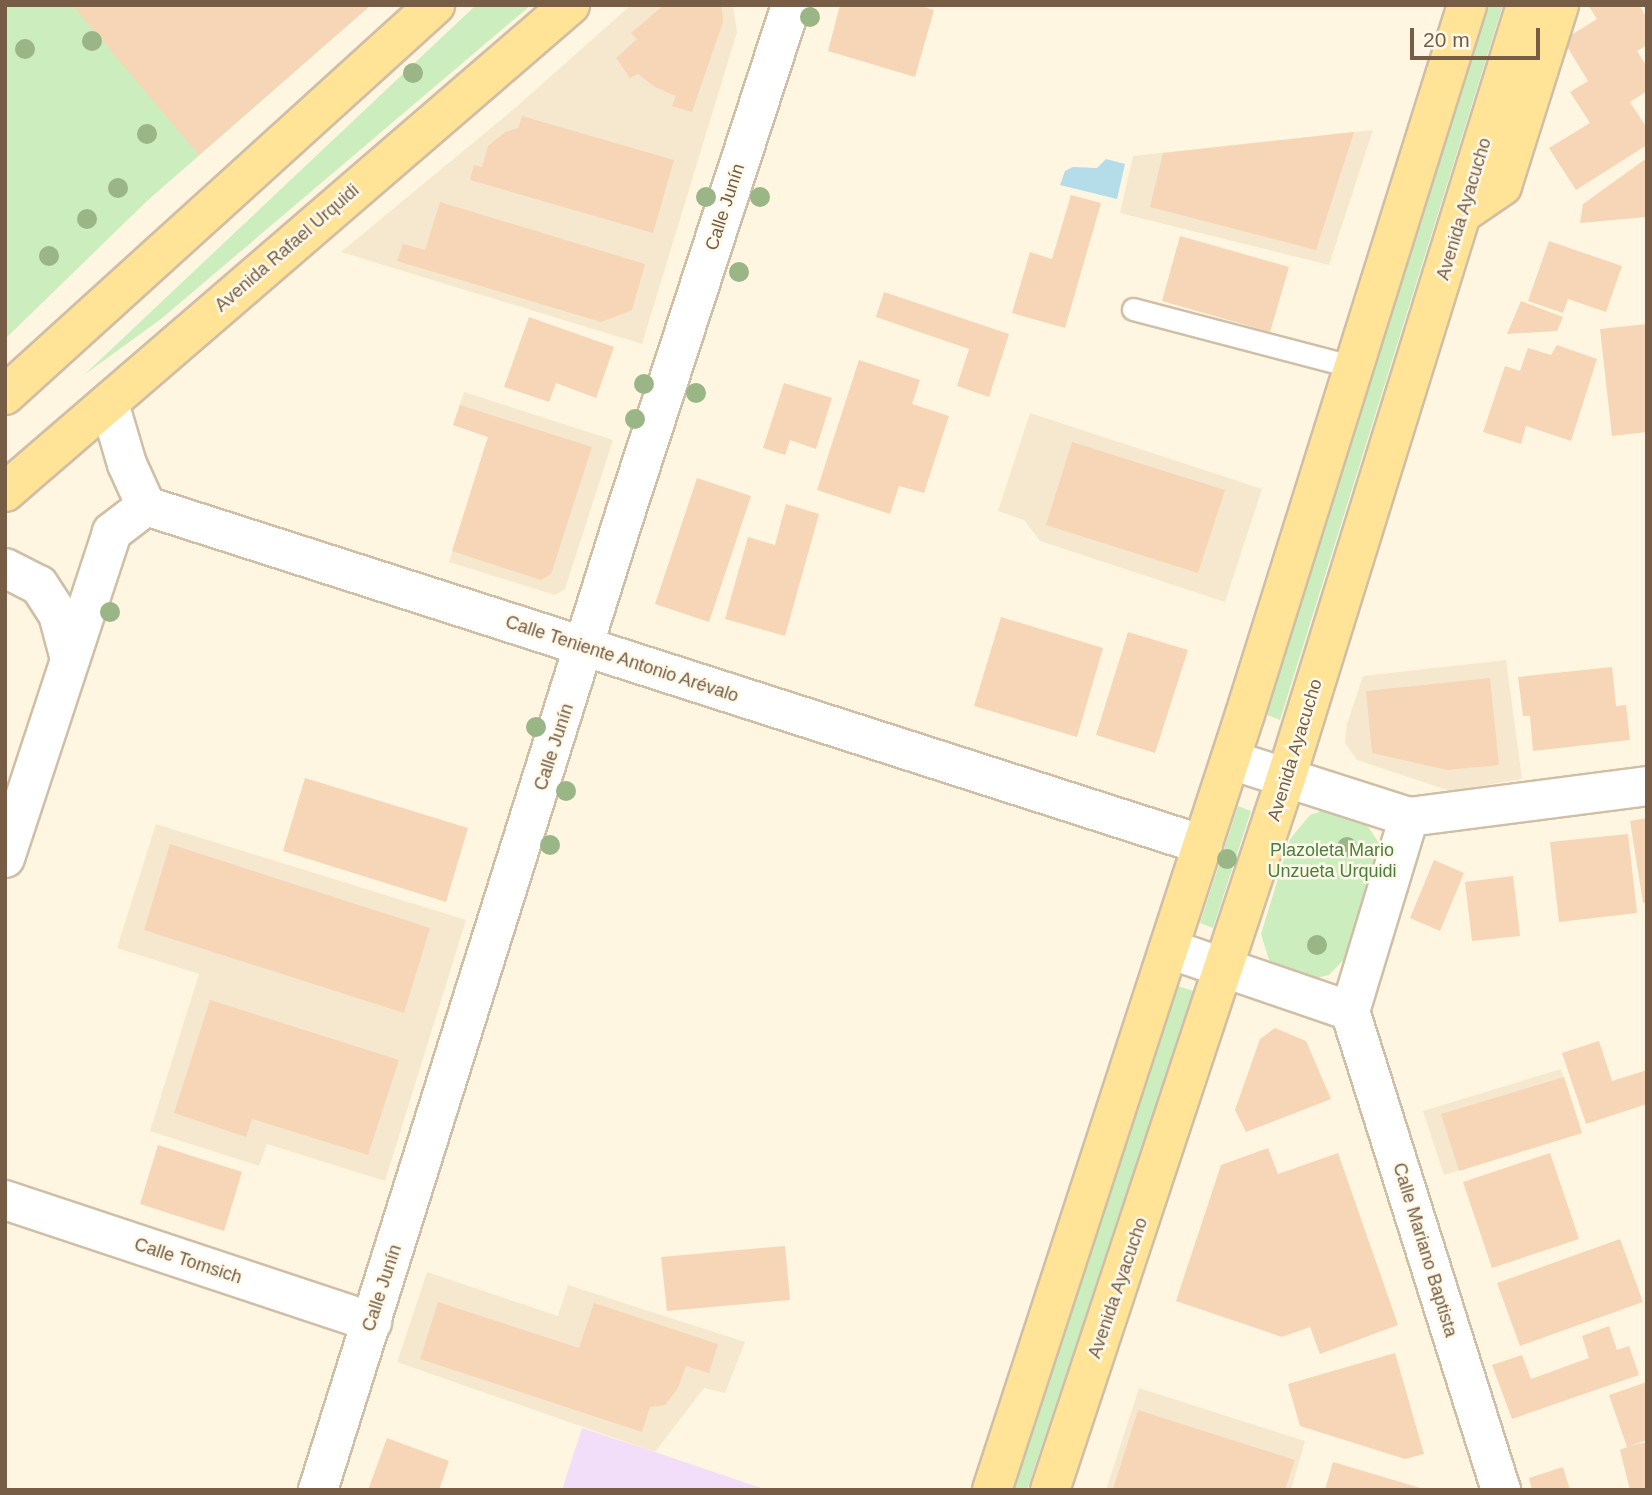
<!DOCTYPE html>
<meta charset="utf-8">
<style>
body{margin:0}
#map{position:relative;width:1652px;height:1495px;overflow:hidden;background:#fef6e1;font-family:Helvetica,sans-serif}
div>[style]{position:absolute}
.residential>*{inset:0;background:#f6e8cf}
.education>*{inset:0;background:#f3defa}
.green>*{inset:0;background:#ccedbe}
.water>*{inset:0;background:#b4dce9}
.building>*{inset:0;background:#f6d6b6}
.roads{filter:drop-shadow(2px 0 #d0bea7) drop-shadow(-2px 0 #d0bea7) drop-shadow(0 2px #d0bea7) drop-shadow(0 -2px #d0bea7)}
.lane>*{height:21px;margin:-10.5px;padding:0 10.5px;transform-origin:10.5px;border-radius:10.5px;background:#fff}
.street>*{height:38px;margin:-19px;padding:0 19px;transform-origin:19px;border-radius:19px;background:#fff}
.primary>*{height:38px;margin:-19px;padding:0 19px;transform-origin:19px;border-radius:19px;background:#ffe397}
.trees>*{width:20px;height:20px;margin:-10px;border-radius:50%;background:#9ab586}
span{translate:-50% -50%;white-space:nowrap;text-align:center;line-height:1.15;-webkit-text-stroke:5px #fff9e9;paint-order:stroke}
.street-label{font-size:18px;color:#775d46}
.park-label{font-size:18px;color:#497f3c}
.frame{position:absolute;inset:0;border:7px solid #775d46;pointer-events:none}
.scale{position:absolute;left:1410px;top:28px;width:130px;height:32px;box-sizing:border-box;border:4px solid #775d46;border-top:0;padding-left:9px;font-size:21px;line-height:24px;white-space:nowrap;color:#775d46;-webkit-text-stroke:5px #fff9e9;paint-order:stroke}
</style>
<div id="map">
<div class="residential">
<i style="clip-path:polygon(631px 5px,733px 5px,737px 32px,642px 344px,341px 252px,515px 108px)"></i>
<i style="clip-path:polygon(1373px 130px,1329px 265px,1120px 213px,1133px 156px)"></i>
<i style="clip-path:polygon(464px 392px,613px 440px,565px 589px,555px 595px,449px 562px,488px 437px,453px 425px)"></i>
<i style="clip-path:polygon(1030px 413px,1262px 489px,1225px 602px,1040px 541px,1024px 520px,998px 511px)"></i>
<i style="clip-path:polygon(1506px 660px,1522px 779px,1450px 791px,1357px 760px,1345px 743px,1347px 724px,1363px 676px)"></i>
<i style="clip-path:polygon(156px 824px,466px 920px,385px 1181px,267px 1144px,259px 1166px,150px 1131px,199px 974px,117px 948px)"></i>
<i style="clip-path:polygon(1561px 1069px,1582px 1133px,1444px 1175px,1423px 1111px)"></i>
<i style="clip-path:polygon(427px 1272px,558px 1316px,568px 1285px,745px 1342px,725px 1393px,704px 1388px,655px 1452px,397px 1362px)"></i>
<i style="clip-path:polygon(1139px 1388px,1305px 1441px,1291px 1490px,1106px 1490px)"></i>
</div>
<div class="education">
<i style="clip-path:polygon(582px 1428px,655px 1452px,767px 1490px,562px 1490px)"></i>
</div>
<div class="green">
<i style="clip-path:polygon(5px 5px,371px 5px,147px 201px,5px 339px)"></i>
<i style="clip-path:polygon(476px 5px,531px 5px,161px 319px,84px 375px)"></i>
<i style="clip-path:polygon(1484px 5px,1503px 5px,1280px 720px,1267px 715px)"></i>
<i style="clip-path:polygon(1238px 806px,1251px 811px,1213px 928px,1200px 923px)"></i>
<i style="clip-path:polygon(1327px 809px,1356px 818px,1369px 828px,1379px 843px,1380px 863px,1350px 953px,1329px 975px,1312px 979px,1280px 969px,1269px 960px,1261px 934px,1290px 839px,1310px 815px)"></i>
<i style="clip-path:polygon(1178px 986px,1194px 991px,1027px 1490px,1010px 1490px)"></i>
</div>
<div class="water">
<i style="clip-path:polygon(1106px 159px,1125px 164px,1117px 199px,1060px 185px,1065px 171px,1073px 167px,1097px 168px)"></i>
</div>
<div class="building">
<i style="clip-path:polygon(72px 5px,371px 5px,199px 155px)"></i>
<i style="clip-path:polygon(664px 5px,719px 5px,722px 8px,723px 22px,692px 112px,672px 106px,676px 96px,655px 87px,638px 74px,630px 78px,616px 58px,637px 39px,631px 33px)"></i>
<i style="clip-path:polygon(840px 5px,918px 5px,934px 10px,915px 77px,828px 51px)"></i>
<i style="clip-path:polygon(1588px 5px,1639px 5px,1647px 18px,1647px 45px,1637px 51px,1647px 67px,1647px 91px,1630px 102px,1647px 128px,1647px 145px,1576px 190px,1549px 148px,1590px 123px,1570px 92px,1588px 81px,1563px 40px,1597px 19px)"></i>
<i style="clip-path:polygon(522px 116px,674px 160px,653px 233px,470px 180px,474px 165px,482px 167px,488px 146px,505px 132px,518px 128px)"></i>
<i style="clip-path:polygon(1354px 132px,1316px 250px,1150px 207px,1163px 153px)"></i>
<i style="clip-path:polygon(1647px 158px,1647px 217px,1580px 223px,1583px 204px)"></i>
<i style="clip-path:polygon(1071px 195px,1101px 203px,1065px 328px,1012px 313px,1030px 252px,1052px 259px)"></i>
<i style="clip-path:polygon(440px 202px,645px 264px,632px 310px,601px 322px,397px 261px,403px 244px,425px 250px)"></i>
<i style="clip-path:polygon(1180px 236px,1289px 267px,1270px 332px,1162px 301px)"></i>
<i style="clip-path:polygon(1549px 241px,1622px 266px,1606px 312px,1568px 299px,1563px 313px,1528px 301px)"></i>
<i style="clip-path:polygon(884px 292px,1009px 334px,989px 397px,957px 386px,969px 349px,876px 317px)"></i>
<i style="clip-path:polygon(1521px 301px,1563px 317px,1557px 331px,1507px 334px)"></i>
<i style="clip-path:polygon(529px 317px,614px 347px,596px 398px,556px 383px,549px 402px,504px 387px)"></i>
<i style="clip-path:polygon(1647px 324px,1647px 432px,1612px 436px,1600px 329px)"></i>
<i style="clip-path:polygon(1557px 345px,1597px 359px,1571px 441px,1526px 426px,1521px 444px,1483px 432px,1505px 366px,1520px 371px,1528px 348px,1551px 355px)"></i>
<i style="clip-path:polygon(859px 360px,920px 380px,912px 404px,949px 416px,924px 493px,899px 486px,890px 514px,817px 490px)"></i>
<i style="clip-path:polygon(784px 383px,832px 398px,816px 449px,790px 440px,785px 455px,763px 448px)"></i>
<i style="clip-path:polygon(460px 405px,592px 447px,551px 574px,541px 580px,452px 551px,488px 437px,453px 425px)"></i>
<i style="clip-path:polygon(1072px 442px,1225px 490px,1198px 573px,1046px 525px)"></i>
<i style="clip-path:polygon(697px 478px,751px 496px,709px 622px,655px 604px)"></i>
<i style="clip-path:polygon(786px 504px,819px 514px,785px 636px,725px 619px,748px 537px,775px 545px)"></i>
<i style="clip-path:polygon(1001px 617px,1103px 648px,1077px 737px,974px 706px)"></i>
<i style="clip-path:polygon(1128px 632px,1188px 650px,1155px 753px,1096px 735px)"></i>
<i style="clip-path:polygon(1612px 667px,1616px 706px,1626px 705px,1630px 740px,1533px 751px,1530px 716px,1523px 716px,1518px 677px)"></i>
<i style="clip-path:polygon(1490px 678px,1499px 765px,1447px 770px,1372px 753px,1366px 691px)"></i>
<i style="clip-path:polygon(305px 778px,468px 828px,446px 902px,283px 851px)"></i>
<i style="clip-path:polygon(1647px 818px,1647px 902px,1643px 903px,1630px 821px)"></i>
<i style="clip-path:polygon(1628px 834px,1637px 913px,1559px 922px,1550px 842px)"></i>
<i style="clip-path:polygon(170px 844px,430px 928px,404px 1013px,144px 930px)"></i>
<i style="clip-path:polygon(1434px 860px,1464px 873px,1440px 931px,1410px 918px)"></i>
<i style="clip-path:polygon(1513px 876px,1520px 936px,1472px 941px,1465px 882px)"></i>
<i style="clip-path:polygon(210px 1000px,399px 1060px,368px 1155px,252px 1119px,246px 1137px,174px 1113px)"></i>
<i style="clip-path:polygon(1275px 1028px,1306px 1041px,1331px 1099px,1246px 1132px,1235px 1110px,1260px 1039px)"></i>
<i style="clip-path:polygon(1599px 1041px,1612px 1081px,1647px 1070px,1647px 1104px,1586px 1124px,1562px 1053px)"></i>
<i style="clip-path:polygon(1564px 1077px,1582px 1133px,1459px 1171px,1441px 1114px)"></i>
<i style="clip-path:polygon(158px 1145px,242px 1172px,224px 1231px,140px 1204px)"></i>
<i style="clip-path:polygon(1268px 1148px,1278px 1174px,1338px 1153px,1398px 1325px,1320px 1354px,1310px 1327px,1282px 1337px,1176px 1301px,1221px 1165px)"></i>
<i style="clip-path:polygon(1550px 1153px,1579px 1239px,1492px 1268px,1463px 1182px)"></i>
<i style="clip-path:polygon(1620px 1239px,1643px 1302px,1520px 1346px,1497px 1283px)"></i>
<i style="clip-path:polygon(785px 1246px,790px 1300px,667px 1311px,661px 1257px)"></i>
<i style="clip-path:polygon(438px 1302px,579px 1348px,594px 1303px,718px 1344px,709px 1373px,686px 1366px,678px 1388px,665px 1405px,650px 1407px,642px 1432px,420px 1359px)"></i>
<i style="clip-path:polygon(1609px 1326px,1617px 1350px,1629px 1346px,1639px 1375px,1512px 1419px,1492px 1365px,1522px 1355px,1531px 1379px,1589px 1358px,1582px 1336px)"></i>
<i style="clip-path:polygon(1395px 1353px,1424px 1454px,1405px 1459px,1300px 1426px,1288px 1384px)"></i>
<i style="clip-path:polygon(1647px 1382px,1647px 1440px,1630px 1446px,1647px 1442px,1647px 1490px,1630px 1490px,1620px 1450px,1627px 1447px,1609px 1395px)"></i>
<i style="clip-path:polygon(1138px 1410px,1295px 1460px,1285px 1490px,1113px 1489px)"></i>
<i style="clip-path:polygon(387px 1438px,449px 1461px,439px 1490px,368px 1490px)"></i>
<i style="clip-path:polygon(1333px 1462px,1424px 1489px,1424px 1490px,1325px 1490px)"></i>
<i style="clip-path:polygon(1563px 1467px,1570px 1490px,1532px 1490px,1529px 1478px)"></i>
</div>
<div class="roads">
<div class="lane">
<i style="left:1133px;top:309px;width:228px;rotate:14.7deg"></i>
</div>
<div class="street">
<i style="left:109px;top:403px;width:64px;rotate:73.6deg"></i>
<i style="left:127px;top:464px;width:46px;rotate:65.7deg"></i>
<i style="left:146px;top:506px;width:1110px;rotate:17.78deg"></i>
<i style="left:5px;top:568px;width:38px;rotate:27deg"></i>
<i style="left:39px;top:585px;width:35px;rotate:57deg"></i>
<i style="left:58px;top:614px;width:47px;rotate:75.1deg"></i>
<i style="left:1231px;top:760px;width:187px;rotate:17.8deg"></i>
<i style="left:1409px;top:817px;width:240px;rotate:-7.4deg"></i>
<i style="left:1409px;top:817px;width:203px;rotate:106.9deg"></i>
<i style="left:1350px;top:1011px;width:502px;rotate:72.5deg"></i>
<i style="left:5px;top:858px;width:343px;rotate:-71.8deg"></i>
<i style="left:112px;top:532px;width:43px;rotate:-37.4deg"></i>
<i style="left:1169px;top:949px;width:191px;rotate:18.9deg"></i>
<i style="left:5px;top:1200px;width:387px;rotate:18.4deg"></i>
<i style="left:318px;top:1490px;width:1026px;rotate:-72.54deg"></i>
<i style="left:626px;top:511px;width:532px;rotate:-71.94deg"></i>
</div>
<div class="primary">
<i style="left:1464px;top:212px;width:46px;rotate:-34.4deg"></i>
<i style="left:1502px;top:186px;width:190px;rotate:-72.5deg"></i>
<i style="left:5px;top:395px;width:581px;rotate:-42.21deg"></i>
<i style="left:5px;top:492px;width:746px;rotate:-40.76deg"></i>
<i style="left:992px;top:1490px;width:816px;rotate:-71.94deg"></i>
<i style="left:1245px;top:714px;width:743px;rotate:-72.61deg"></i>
<i style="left:1050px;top:1490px;width:750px;rotate:-71.66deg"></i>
<i style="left:1286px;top:778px;width:809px;rotate:-72.75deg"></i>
</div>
</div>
<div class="trees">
<i style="left:810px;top:17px"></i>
<i style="left:92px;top:41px"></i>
<i style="left:25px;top:49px"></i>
<i style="left:413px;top:73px"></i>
<i style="left:147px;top:134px"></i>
<i style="left:118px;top:188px"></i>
<i style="left:706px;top:197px"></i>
<i style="left:760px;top:197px"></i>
<i style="left:87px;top:219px"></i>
<i style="left:49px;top:256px"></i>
<i style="left:739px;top:272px"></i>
<i style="left:644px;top:384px"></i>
<i style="left:696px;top:393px"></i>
<i style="left:635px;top:419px"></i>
<i style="left:110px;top:612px"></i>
<i style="left:536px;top:727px"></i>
<i style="left:566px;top:791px"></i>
<i style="left:550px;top:845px"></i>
<i style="left:1347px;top:847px"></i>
<i style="left:1227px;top:859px"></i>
<i style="left:1317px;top:945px"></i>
</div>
<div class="street-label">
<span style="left:725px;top:207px;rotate:-72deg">Calle Junín</span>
<span style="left:1464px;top:209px;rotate:-73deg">Avenida Ayacucho</span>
<span style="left:287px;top:248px;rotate:-41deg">Avenida Rafael Urquidi</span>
<span style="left:622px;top:659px;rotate:18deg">Calle Teniente Antonio Arévalo</span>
<span style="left:554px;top:747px;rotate:-72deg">Calle Junín</span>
<span style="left:1295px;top:750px;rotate:-73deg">Avenida Ayacucho</span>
<span style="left:1425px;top:1250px;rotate:73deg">Calle Mariano Baptista</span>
<span style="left:188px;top:1261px;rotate:18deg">Calle Tomsich</span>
<span style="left:382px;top:1288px;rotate:-72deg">Calle Junín</span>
<span style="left:1118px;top:1288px;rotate:-71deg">Avenida Ayacucho</span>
</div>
<div class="park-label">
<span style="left:1332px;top:861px">Plazoleta Mario<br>Unzueta Urquidi</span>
</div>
<div class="frame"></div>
<div class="scale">20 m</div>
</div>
